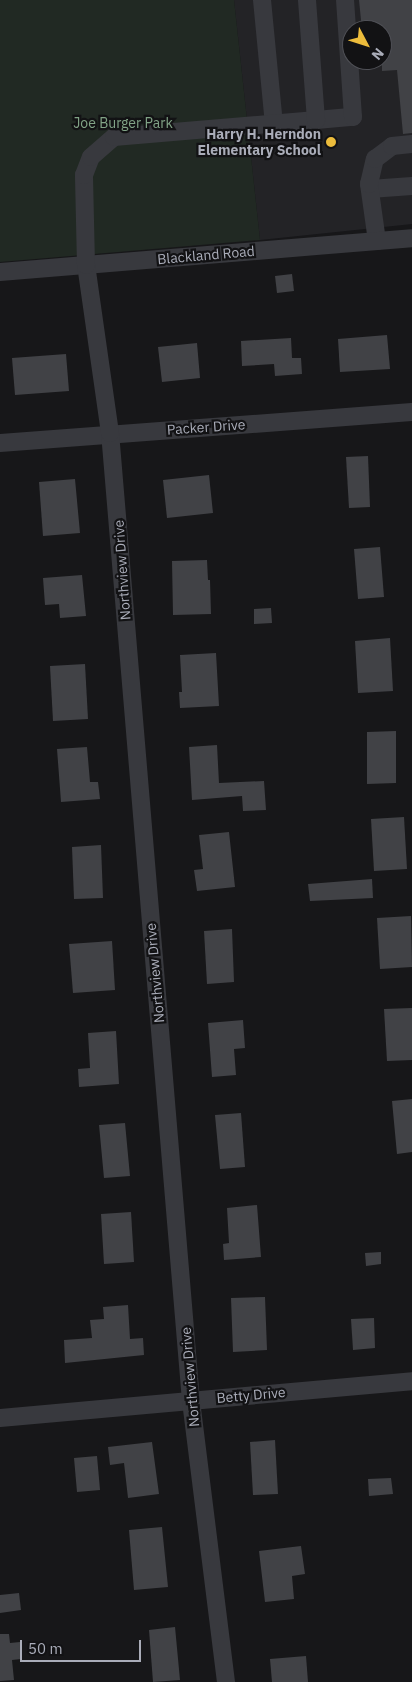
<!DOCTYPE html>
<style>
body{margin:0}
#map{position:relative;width:412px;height:1682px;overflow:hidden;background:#171719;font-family:"IBM Plex Sans",sans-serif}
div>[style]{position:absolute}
.built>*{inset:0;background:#232326}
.green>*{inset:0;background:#212923}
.building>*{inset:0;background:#414246}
.minor>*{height:18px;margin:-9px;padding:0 9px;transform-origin:9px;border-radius:9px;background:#38393e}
.dots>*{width:14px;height:14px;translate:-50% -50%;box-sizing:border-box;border:2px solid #121214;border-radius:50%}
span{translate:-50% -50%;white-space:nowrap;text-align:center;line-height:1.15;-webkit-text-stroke:4.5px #121214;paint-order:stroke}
.park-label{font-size:14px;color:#81a386}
.poi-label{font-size:14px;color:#aaadb9;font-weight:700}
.right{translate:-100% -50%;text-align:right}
.street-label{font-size:14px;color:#aaadb9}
.north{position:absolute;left:342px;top:20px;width:50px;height:50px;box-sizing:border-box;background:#121214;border:1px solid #4f5056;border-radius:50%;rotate:130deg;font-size:14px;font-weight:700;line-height:20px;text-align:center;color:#aaadb9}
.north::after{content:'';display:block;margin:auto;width:18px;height:22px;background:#ecbc3c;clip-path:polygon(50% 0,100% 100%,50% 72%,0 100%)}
.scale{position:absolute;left:20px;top:1640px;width:121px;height:22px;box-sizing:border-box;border:2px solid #aaadb9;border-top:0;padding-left:6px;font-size:15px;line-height:18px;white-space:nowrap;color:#aaadb9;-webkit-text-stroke:4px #121214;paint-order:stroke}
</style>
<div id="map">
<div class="built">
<i style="clip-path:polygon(evenodd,234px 0,412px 0,412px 224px,260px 240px,234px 0,352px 30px,382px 30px,382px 60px,352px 60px,352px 30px)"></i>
</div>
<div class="green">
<i style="clip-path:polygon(0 0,234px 0,260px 240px,0 262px)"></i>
</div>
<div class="building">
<i style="clip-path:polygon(359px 0,412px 0,412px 133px,403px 134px,397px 70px,382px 71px,382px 30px,362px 30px)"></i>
<i style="clip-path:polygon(292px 274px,294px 291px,277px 293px,275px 276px)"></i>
<i style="clip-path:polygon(387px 335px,390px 369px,340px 372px,338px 339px)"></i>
<i style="clip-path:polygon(291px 338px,292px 358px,301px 358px,302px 374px,275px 376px,274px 364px,242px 366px,241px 341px)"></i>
<i style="clip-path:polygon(197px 343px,200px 378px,162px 382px,158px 347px)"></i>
<i style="clip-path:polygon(66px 354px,69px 391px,15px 395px,12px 358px)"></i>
<i style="clip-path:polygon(368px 456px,370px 507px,349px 508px,346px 457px)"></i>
<i style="clip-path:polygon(209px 475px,213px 513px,167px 518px,163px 480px)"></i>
<i style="clip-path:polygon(75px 479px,80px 533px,43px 536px,39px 482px)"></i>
<i style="clip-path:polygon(380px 547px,384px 597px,358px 599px,354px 549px)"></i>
<i style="clip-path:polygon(207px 560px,208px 580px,210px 580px,211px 614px,173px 615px,172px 561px)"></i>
<i style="clip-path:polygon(82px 575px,86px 616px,60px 618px,59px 604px,45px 605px,43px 578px)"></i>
<i style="clip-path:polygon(271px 608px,272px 623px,254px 624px,254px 609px)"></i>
<i style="clip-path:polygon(390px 638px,393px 691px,358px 693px,355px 641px)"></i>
<i style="clip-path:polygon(216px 653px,219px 706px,180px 708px,179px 692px,182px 692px,180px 655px)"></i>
<i style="clip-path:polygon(85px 664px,88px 719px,53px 721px,50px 666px)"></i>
<i style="clip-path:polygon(396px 731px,396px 783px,367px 784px,367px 732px)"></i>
<i style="clip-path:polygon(217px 745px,219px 783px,264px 781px,266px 810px,243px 811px,242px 796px,192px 800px,189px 747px)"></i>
<i style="clip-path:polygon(87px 747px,90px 782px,98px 782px,100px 799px,61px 802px,57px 749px)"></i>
<i style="clip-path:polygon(404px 817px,407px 869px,374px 871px,371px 819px)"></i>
<i style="clip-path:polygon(229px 832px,235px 887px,197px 891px,194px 870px,203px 869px,199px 835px)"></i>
<i style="clip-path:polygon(101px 845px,103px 898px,74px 899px,72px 847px)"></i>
<i style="clip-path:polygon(372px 879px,373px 898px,310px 901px,308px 884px)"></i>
<i style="clip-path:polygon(411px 916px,412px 967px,380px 969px,377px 918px)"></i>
<i style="clip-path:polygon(232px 929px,234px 982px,207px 984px,204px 931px)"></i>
<i style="clip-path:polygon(112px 941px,115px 990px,73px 993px,69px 944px)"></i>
<i style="clip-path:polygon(412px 1008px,412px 1060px,387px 1061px,384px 1009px)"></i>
<i style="clip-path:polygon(243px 1020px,245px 1048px,234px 1049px,236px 1075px,212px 1077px,208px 1023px)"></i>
<i style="clip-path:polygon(116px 1031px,119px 1084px,79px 1087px,78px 1069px,90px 1068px,88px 1033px)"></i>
<i style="clip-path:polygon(412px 1099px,412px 1152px,397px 1154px,392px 1101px)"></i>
<i style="clip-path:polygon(241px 1113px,245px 1167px,220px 1169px,215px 1115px)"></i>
<i style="clip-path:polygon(125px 1123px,130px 1176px,104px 1178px,99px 1125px)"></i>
<i style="clip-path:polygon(257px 1205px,261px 1257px,224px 1260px,223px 1244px,229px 1243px,227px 1208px)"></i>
<i style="clip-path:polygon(131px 1212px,134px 1262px,104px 1264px,101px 1214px)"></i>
<i style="clip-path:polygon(381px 1252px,381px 1264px,366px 1266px,365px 1253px)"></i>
<i style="clip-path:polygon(265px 1297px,267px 1350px,233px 1352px,231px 1298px)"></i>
<i style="clip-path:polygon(128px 1305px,130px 1339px,143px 1338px,144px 1355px,65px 1363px,64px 1340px,92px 1338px,90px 1320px,104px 1319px,103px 1307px)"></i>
<i style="clip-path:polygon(374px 1318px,375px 1348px,353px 1350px,351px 1319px)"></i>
<i style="clip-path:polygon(275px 1440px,278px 1494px,253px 1495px,250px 1442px)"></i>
<i style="clip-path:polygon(152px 1442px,159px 1494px,128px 1498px,124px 1463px,110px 1465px,108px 1447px)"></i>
<i style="clip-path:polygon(97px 1456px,100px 1490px,77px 1492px,74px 1458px)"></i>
<i style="clip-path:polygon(391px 1478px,393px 1494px,369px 1496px,368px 1479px)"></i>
<i style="clip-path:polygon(162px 1527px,168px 1587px,134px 1590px,129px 1530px)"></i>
<i style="clip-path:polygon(301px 1546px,305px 1574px,292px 1576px,294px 1599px,265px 1602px,259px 1551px)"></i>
<i style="clip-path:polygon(19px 1593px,21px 1610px,0 1613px,0 1595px)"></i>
<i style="clip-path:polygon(175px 1627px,180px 1680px,153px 1682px,149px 1630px)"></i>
<i style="clip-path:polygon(0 1634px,9px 1634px,10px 1643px,20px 1642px,21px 1659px,12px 1660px,14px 1680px,0 1681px)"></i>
<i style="clip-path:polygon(306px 1656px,308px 1682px,272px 1682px,270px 1659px)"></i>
</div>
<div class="minor">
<i style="left:262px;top:0;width:125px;rotate:84.5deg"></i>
<i style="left:316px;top:120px;width:37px;rotate:-5deg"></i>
<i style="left:353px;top:117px;width:117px;rotate:-93.9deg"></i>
<i style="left:370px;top:189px;width:42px;rotate:-4.1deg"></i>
<i style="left:377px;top:241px;width:58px;rotate:-98deg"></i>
<i style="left:369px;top:184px;width:26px;rotate:-77deg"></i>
<i style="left:375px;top:159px;width:21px;rotate:-37deg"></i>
<i style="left:392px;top:146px;width:20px;rotate:-6deg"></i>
<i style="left:0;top:272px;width:413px;rotate:-4.7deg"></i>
<i style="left:0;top:443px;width:413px;rotate:-4.3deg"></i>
<i style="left:0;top:1418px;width:414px;rotate:-5.1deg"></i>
<i style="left:226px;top:1682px;width:283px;rotate:-97.1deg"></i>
<i style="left:191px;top:1401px;width:971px;rotate:-94.78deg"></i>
<i style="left:110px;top:433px;width:170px;rotate:-98.1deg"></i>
<i style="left:86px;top:265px;width:90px;rotate:-91.3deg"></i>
<i style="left:84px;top:175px;width:19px;rotate:-69deg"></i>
<i style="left:91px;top:157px;width:30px;rotate:-41deg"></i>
<i style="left:114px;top:137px;width:203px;rotate:-4.8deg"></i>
<i style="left:316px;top:120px;width:120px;rotate:-94.3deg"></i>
</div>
<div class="dots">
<i style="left:331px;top:142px;background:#ecbc3c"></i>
</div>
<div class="park-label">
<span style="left:123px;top:123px">Joe Burger Park</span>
</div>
<div class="poi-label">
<span class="right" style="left:321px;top:142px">Harry H. Herndon<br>Elementary School</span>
</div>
<div class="street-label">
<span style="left:206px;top:255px;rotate:-5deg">Blackland Road</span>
<span style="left:206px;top:427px;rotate:-4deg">Packer Drive</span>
<span style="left:122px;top:570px;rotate:-94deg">Northview Drive</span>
<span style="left:155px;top:973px;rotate:-95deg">Northview Drive</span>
<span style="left:190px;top:1377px;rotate:-95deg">Northview Drive</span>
<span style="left:251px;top:1395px;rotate:-5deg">Betty Drive</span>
</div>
<div class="north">N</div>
<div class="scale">50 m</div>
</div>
